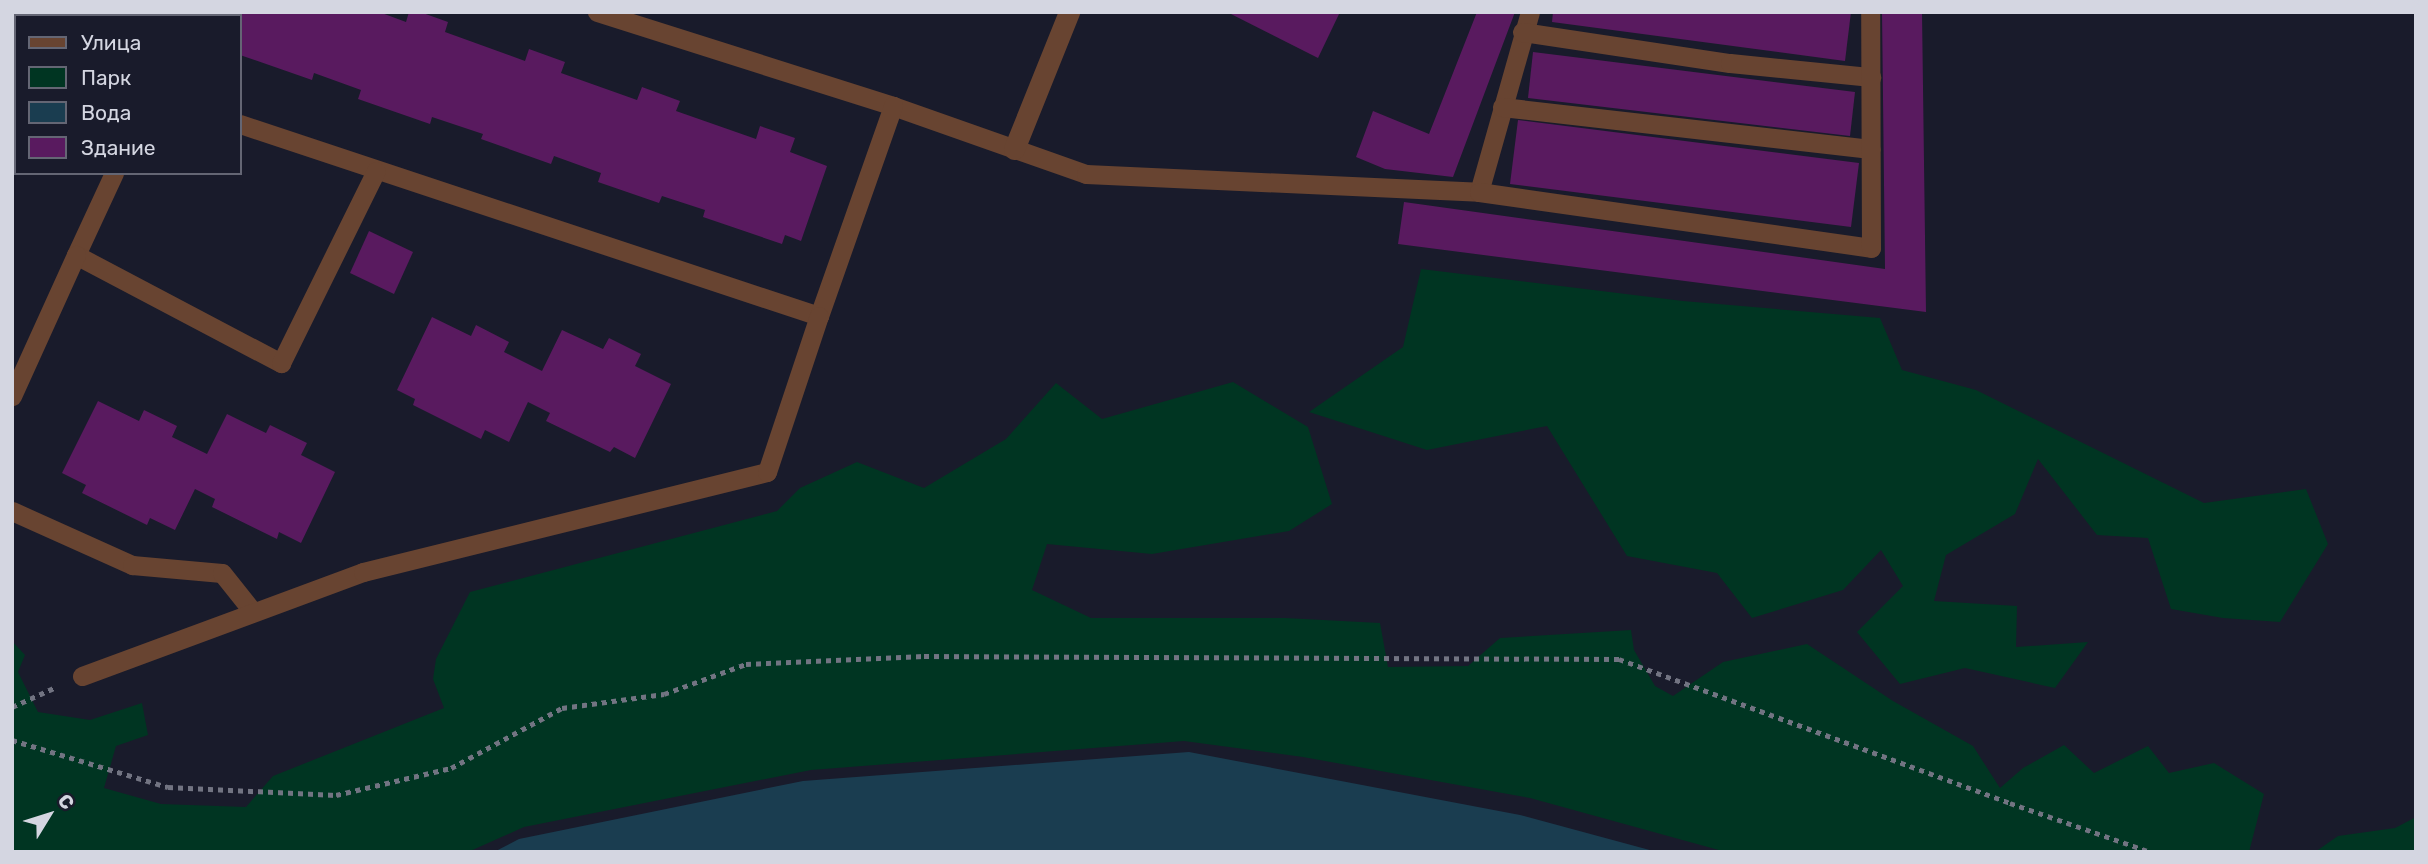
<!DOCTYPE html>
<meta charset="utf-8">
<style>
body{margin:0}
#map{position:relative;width:2428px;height:864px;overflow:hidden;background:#191b2b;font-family:Rubik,sans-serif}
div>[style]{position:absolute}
.green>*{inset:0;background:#003522}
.water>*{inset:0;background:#1a3d50}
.building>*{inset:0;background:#591a5f}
.path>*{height:4.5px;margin-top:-2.25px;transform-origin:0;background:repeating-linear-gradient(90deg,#727482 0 5px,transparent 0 10px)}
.lane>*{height:19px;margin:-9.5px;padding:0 9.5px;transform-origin:9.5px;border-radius:9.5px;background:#684431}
.street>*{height:21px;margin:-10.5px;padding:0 10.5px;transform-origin:10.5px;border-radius:10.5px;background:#684431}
span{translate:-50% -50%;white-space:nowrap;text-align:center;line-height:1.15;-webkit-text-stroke:7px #191b2b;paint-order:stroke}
.frame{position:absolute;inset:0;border:14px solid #d4d6e1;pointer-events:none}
.legend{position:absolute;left:14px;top:14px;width:228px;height:161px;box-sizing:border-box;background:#191b2b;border:2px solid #646674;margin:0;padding:9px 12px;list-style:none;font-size:21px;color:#d4d6e1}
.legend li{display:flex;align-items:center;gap:14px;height:35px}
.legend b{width:35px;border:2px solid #646674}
.north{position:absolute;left:14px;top:780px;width:70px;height:70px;-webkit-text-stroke:5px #191b2b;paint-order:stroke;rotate:52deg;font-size:19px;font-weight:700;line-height:28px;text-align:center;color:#d4d6e1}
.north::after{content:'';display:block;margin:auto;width:24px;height:32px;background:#d4d6e1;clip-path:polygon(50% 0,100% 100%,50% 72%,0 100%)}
</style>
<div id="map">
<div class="green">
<i style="clip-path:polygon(1421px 269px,1683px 301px,1880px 318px,1902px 370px,1976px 390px,2204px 503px,2306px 489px,2328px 544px,2280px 622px,2223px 618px,2171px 609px,2148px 538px,2097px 535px,2038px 459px,2015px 514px,1946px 555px,1934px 601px,2017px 606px,2016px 647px,2088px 642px,2055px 688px,1965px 668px,1900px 684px,1857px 632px,1903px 586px,1881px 550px,1843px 590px,1752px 618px,1717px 573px,1627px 556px,1547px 426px,1427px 450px,1309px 412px,1403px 347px)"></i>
<i style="clip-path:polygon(1233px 382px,1308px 427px,1332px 504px,1289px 531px,1152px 554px,1047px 544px,1032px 590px,1091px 618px,1285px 618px,1380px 623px,1388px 667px,1468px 666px,1500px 638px,1631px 630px,1634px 650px,1655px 686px,1673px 696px,1723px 662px,1807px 644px,1893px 701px,1973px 746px,2000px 788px,2023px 768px,2064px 745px,2094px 773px,2148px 746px,2169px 773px,2214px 763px,2264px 794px,2249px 852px,1726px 852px,1530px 798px,1303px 757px,1184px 741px,811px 770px,524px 827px,468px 852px,12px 852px,12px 641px,25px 655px,18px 672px,38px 712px,90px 720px,142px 703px,148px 735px,116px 746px,104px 788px,161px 804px,246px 807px,273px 776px,444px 708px,433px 679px,436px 659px,470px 592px,777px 511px,800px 488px,857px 462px,924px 488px,1006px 439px,1056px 383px,1102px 419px)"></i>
<i style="clip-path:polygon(2416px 817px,2416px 852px,2315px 852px,2338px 836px,2395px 828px)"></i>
</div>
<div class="water">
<i style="clip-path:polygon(1189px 752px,1520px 815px,1657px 852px,494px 852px,519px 839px,803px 781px)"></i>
</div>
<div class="building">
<i style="clip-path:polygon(229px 12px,379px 12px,406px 22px,409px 12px,420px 12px,448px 22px,445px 32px,525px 61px,529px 49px,565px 62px,561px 73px,637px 100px,642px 87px,680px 101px,676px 111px,756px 139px,760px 126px,795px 138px,790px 152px,827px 166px,801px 241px,785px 235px,782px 244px,703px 217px,705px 210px,662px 196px,659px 203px,598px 182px,601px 173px,554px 156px,551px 164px,481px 139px,483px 134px,432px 117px,430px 124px,358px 99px,361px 90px,314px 73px,312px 80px,240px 55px,240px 16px,228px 16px)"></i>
<i style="clip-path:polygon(1227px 12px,1340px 12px,1318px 58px)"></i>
<i style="clip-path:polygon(1477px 12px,1515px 12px,1453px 177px,1385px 169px,1356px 157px,1373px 111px,1429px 134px)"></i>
<i style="clip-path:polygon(1553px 12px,1851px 12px,1845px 61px,1552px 22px)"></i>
<i style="clip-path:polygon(1882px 12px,1922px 12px,1926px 312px,1398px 244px,1404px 202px,1885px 269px)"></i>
<i style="clip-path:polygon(1533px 52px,1855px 92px,1850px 136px,1528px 98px)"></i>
<i style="clip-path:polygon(1518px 120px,1859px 163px,1851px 227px,1510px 184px)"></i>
<i style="clip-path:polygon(369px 231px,413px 252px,394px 294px,350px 273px)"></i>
<i style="clip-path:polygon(432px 317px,471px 336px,476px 325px,509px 342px,504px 352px,542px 371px,562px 330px,603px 349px,609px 338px,641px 354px,635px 366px,671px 384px,635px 458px,614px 447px,610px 452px,546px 421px,550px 413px,528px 402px,509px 442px,485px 430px,481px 439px,413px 405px,415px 399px,397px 390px)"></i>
<i style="clip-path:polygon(98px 401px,139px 421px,144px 410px,177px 426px,172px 437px,207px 454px,227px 414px,266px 433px,270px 425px,307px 443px,301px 455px,335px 472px,301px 543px,279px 532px,277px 539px,212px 507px,215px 499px,195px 489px,175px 530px,150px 518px,147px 525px,82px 493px,86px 485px,62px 473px)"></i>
</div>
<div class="path">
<i style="left:12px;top:707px;width:48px;rotate:-24.4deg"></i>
<i style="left:12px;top:740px;width:163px;rotate:16.8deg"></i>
<i style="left:168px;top:787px;width:168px;rotate:2.7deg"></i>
<i style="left:336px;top:795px;width:118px;rotate:-13.2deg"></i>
<i style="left:451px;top:768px;width:126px;rotate:-28.4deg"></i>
<i style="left:562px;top:708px;width:103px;rotate:-7.8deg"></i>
<i style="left:664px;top:694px;width:87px;rotate:-20.1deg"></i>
<i style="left:746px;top:664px;width:178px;rotate:-2.6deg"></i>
<i style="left:924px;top:656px;width:695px;rotate:0.25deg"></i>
<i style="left:1619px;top:659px;width:417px;rotate:20.2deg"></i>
<i style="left:2010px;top:803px;width:149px;rotate:19.2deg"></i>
</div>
<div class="lane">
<i style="left:597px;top:12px;width:311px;rotate:17.6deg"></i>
<i style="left:893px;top:106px;width:205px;rotate:19.4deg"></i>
<i style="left:1086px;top:174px;width:393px;rotate:2.6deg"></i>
<i style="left:1479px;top:192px;width:187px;rotate:-74.2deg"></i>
<i style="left:185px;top:16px;width:4px;rotate:-63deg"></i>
<i style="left:1522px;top:32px;width:210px;rotate:8.5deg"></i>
<i style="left:1730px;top:63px;width:142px;rotate:5.7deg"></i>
<i style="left:1502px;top:107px;width:371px;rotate:6.5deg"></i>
<i style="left:240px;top:124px;width:610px;rotate:18.35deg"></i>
<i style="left:819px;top:316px;width:223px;rotate:-70.6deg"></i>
<i style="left:114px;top:173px;width:90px;rotate:114.9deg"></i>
<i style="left:76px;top:255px;width:232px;rotate:27.8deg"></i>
<i style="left:281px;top:363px;width:214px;rotate:-63.7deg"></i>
<i style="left:1479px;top:192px;width:396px;rotate:8.1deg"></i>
<i style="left:1871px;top:248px;width:236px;rotate:-90.2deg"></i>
<i style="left:12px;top:396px;width:155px;rotate:-65.6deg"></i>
<i style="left:12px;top:511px;width:132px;rotate:24.2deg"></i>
<i style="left:132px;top:565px;width:90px;rotate:5.1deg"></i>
<i style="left:222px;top:573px;width:50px;rotate:51.5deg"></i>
<i style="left:82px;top:676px;width:300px;rotate:-20.3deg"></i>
<i style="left:363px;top:572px;width:416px;rotate:-13.9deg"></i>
<i style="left:767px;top:472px;width:164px;rotate:-71.6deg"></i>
</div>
<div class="street">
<i style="left:1014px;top:149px;width:148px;rotate:-68.1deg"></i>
</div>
<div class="frame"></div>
<ul class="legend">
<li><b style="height:9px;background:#684431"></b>Улица</li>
<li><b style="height:19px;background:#003522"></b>Парк</li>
<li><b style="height:19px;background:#1a3d50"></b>Вода</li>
<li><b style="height:19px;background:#591a5f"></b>Здание</li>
</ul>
<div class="north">С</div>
</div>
